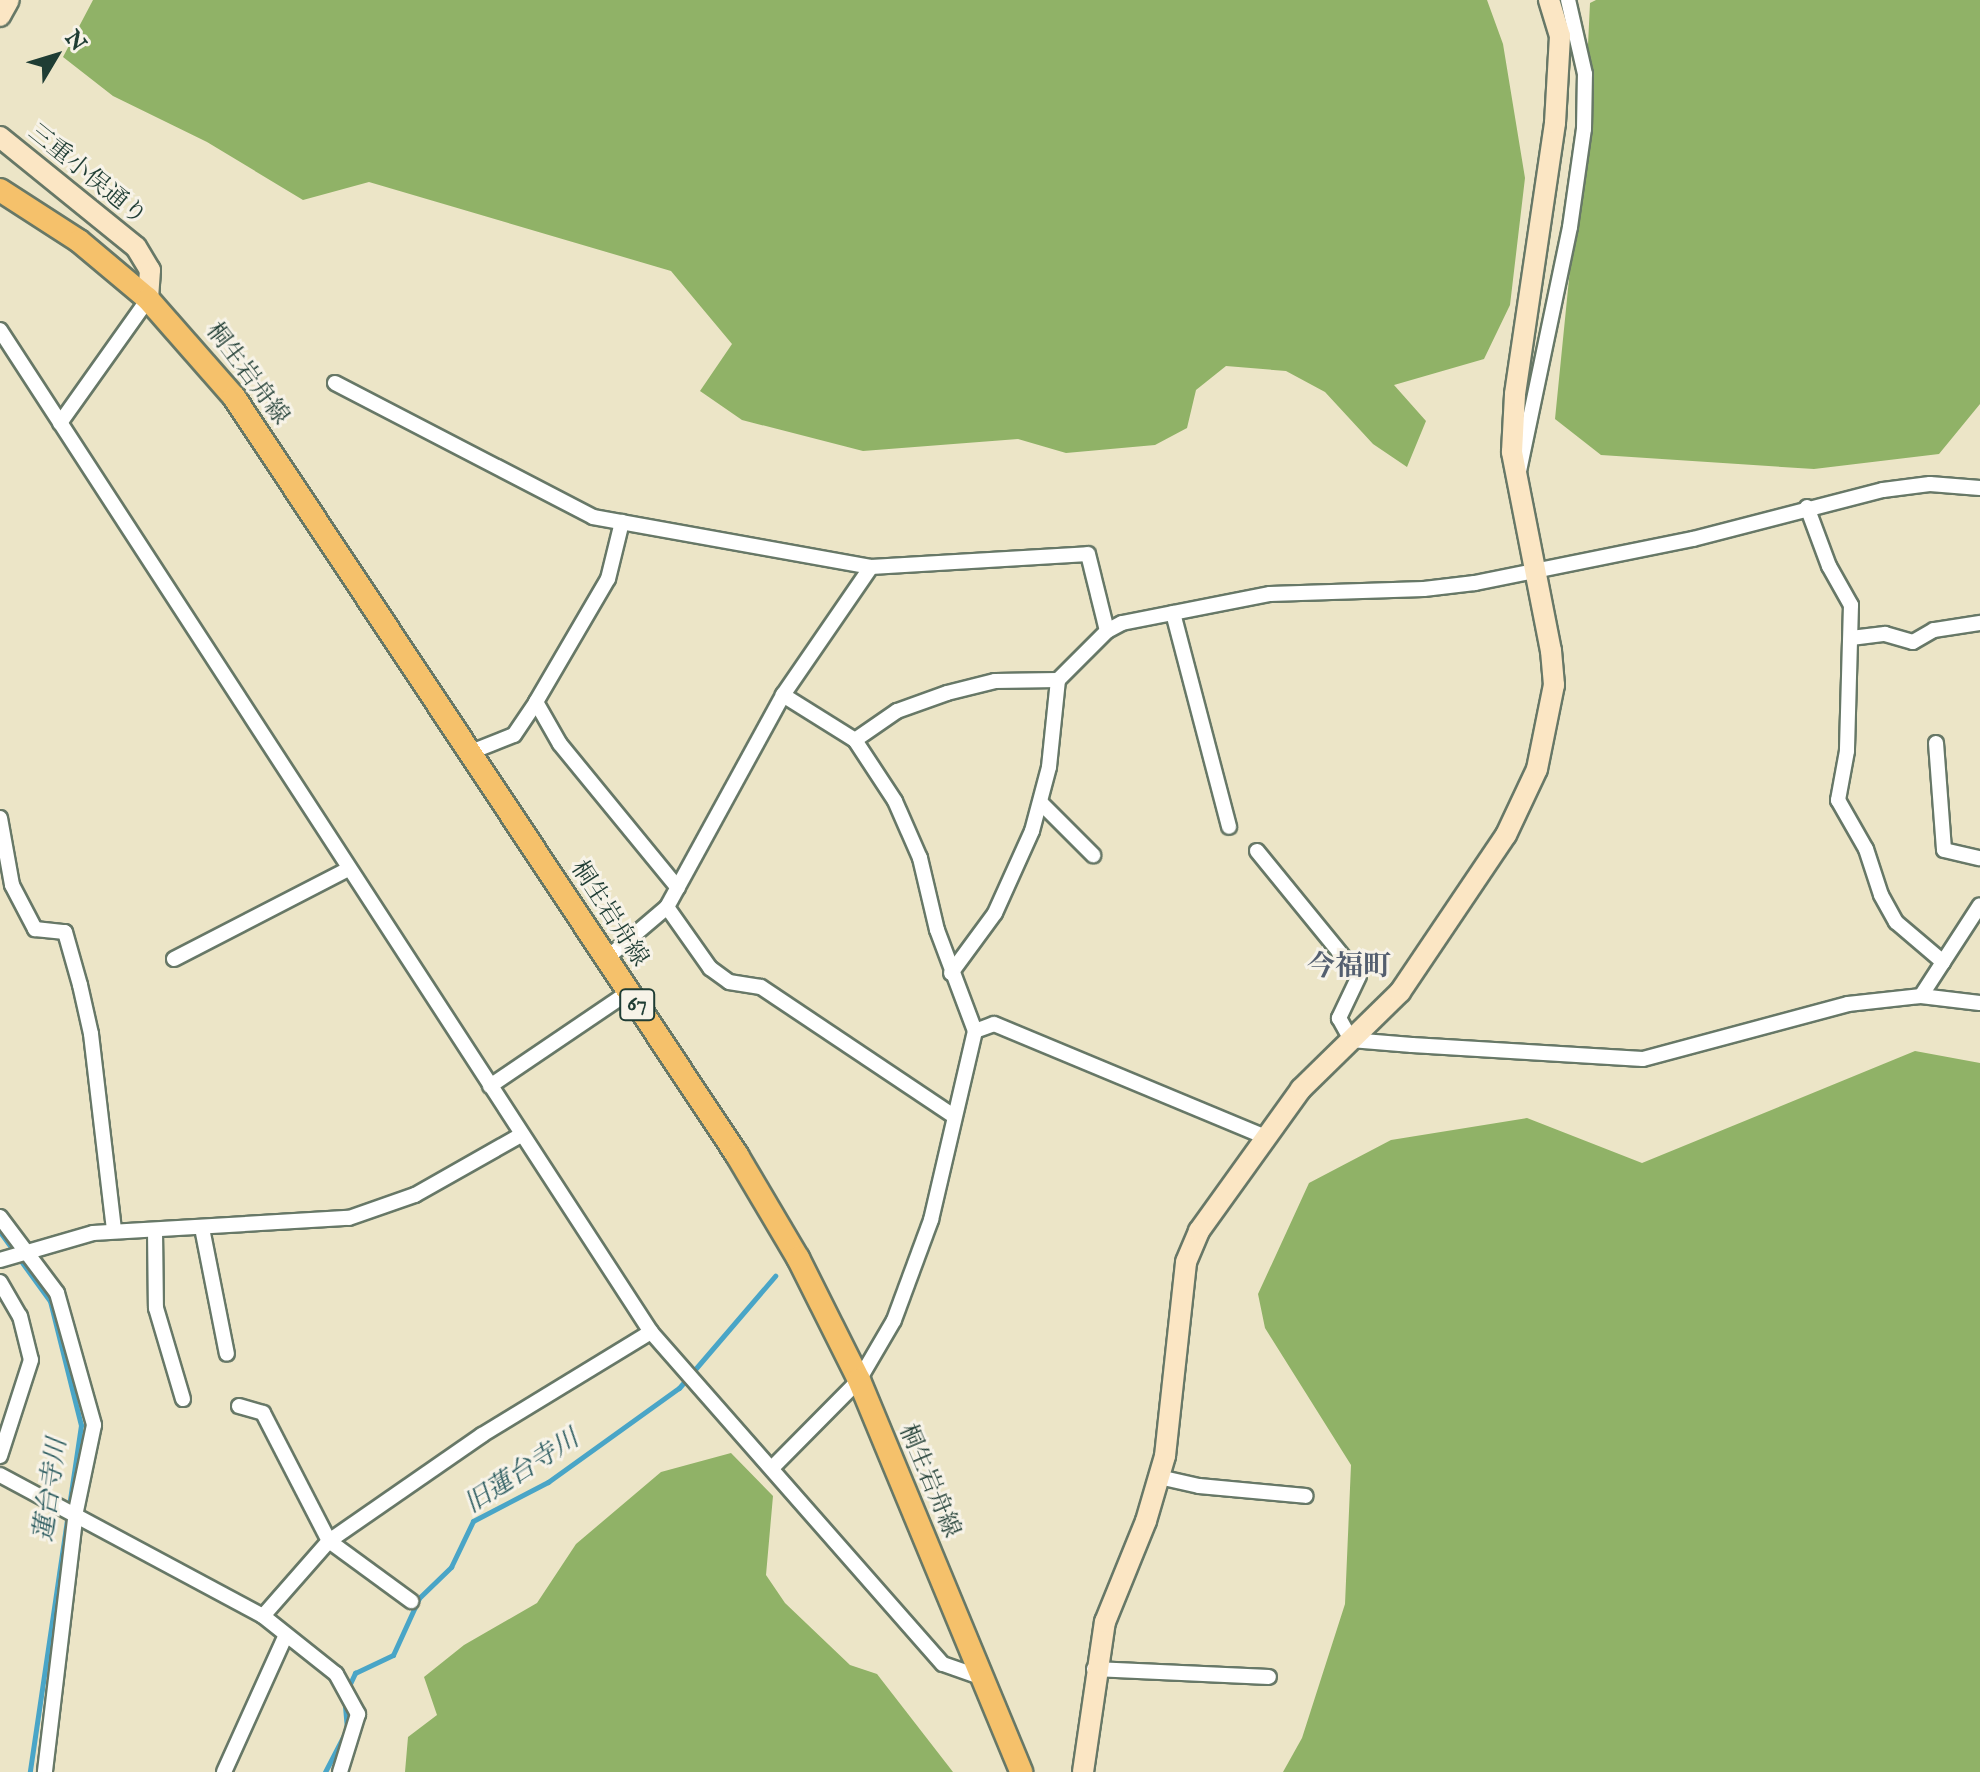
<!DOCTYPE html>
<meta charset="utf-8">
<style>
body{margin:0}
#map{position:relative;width:1980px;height:1772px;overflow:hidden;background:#ece5c7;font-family:"IM FELL English","Noto Serif JP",serif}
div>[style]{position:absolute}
.forest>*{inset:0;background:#90b267}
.stream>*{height:5px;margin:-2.5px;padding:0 2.5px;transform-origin:2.5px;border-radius:2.5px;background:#49a5c7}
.roads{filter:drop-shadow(2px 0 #677867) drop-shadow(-2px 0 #677867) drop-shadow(0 2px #677867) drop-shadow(0 -2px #677867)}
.street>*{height:14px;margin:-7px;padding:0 7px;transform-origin:7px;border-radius:7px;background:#fff}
.secondary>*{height:20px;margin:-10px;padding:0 10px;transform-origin:10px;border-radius:10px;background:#fbe6c4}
.primary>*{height:22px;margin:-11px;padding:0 11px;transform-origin:11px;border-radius:11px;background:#f5c16b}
span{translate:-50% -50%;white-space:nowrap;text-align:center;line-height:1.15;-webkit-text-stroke:6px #f7f3e8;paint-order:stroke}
.shield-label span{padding:2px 6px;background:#f7f3e8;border:2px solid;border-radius:6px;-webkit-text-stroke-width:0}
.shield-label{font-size:22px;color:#1f3d34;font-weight:700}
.street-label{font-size:24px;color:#1f3d34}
.water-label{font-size:26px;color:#2c5c60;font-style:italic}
.quarter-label{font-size:28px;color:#545f70;font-weight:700}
.north{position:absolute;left:16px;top:16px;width:80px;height:80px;-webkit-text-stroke:6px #f7f3e8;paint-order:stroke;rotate:52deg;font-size:22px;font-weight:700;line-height:32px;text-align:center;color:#1f3d34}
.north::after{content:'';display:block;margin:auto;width:28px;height:36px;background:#1f3d34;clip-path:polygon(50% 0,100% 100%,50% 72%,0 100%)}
</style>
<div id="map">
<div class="forest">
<i style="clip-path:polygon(93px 0,1487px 0,1503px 44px,1525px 178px,1510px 305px,1484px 359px,1394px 385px,1426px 421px,1407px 467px,1373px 444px,1325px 392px,1286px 371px,1226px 366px,1196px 390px,1187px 428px,1155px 445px,1066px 453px,1018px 439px,863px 451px,742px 420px,700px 391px,732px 344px,671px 271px,369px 182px,303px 200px,207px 142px,113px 96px,63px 57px)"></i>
<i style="clip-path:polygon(1596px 0,1980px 0,1980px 404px,1939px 454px,1814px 469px,1601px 455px,1555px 419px,1584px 129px,1590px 3px)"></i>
<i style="clip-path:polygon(1915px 1051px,1980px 1063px,1980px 1772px,1283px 1772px,1302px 1738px,1345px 1604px,1351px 1465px,1265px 1328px,1258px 1294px,1309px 1183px,1391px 1140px,1527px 1118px,1642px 1163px)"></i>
<i style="clip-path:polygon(731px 1453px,773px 1496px,766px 1575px,785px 1603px,850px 1665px,877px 1674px,953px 1772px,405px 1772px,408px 1737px,437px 1715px,424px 1677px,464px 1645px,537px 1603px,576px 1544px,661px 1472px)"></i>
</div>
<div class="stream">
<i style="left:0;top:1232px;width:85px;rotate:54.1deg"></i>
<i style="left:50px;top:1301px;width:128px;rotate:76deg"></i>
<i style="left:81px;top:1425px;width:351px;rotate:98.4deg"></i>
<i style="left:348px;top:1688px;width:17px;rotate:-65deg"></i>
<i style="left:355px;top:1673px;width:42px;rotate:-25.3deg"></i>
<i style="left:393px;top:1655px;width:63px;rotate:-65.5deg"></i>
<i style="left:419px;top:1598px;width:45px;rotate:-44.1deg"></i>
<i style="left:451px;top:1567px;width:51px;rotate:-64.4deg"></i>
<i style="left:473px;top:1521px;width:85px;rotate:-27.5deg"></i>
<i style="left:548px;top:1482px;width:161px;rotate:-35.7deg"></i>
<i style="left:679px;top:1388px;width:148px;rotate:-49.4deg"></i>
<i style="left:325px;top:1772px;width:48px;rotate:-62.9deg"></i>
<i style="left:347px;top:1729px;width:32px;rotate:-95deg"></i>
</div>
<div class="roads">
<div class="street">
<i style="left:0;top:330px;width:1195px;rotate:56.99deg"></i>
<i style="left:651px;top:1332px;width:442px;rotate:48.7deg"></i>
<i style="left:943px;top:1664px;width:42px;rotate:19.3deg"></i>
<i style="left:335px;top:383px;width:291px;rotate:27.4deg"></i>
<i style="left:593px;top:517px;width:282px;rotate:10.2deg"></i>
<i style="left:871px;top:567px;width:217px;rotate:-3.4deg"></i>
<i style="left:1088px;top:554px;width:79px;rotate:76.1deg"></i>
<i style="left:60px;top:423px;width:152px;rotate:-54.6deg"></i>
<i style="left:1518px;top:476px;width:254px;rotate:-78.2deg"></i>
<i style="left:1570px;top:227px;width:99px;rotate:-81.9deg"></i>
<i style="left:1584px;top:129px;width:55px;rotate:-89deg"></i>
<i style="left:1585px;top:74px;width:76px;rotate:-102.9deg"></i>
<i style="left:1807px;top:507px;width:63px;rotate:69.6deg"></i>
<i style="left:1829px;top:566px;width:45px;rotate:60.6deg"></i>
<i style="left:1851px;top:605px;width:146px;rotate:91.6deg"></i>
<i style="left:1847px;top:751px;width:50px;rotate:100.4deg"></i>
<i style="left:1838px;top:800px;width:56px;rotate:60.3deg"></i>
<i style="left:1866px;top:849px;width:48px;rotate:71.9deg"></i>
<i style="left:1881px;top:895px;width:31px;rotate:61deg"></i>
<i style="left:1896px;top:922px;width:62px;rotate:40.4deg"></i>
<i style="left:1173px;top:613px;width:221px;rotate:75.3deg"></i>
<i style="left:1851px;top:638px;width:34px;rotate:-7deg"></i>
<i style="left:1885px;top:634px;width:29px;rotate:16deg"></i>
<i style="left:1913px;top:642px;width:24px;rotate:-30deg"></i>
<i style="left:1934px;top:630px;width:47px;rotate:-8.7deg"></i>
<i style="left:536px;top:702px;width:48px;rotate:60.3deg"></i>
<i style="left:560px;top:744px;width:186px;rotate:50.7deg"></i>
<i style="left:855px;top:740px;width:51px;rotate:-34.6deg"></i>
<i style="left:897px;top:711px;width:53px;rotate:-19.8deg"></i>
<i style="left:947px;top:693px;width:49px;rotate:-14deg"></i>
<i style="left:995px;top:681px;width:63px;rotate:-0.9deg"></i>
<i style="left:1936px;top:743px;width:107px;rotate:85.7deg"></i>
<i style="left:1944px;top:850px;width:37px;rotate:13deg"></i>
<i style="left:471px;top:752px;width:46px;rotate:-21.6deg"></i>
<i style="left:514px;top:735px;width:40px;rotate:-56deg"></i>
<i style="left:536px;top:702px;width:143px;rotate:-59.7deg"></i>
<i style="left:608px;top:579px;width:59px;rotate:-76.2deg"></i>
<i style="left:1041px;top:803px;width:74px;rotate:45deg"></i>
<i style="left:0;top:818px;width:68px;rotate:79.8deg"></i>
<i style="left:12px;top:885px;width:50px;rotate:62.4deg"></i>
<i style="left:35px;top:929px;width:30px;rotate:6deg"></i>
<i style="left:65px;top:932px;width:55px;rotate:74.2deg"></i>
<i style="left:80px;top:985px;width:50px;rotate:77.3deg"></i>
<i style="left:91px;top:1034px;width:198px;rotate:83.3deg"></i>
<i style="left:1257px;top:851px;width:161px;rotate:50.8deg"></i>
<i style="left:1359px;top:976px;width:47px;rotate:115.5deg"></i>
<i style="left:1339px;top:1018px;width:25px;rotate:61deg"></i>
<i style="left:1351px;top:1040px;width:61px;rotate:4.7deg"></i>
<i style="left:1412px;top:1045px;width:231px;rotate:3.5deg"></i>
<i style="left:1643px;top:1059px;width:212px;rotate:-15deg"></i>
<i style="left:1848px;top:1004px;width:73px;rotate:-6.3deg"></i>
<i style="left:1921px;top:996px;width:108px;rotate:-57deg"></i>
<i style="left:667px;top:907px;width:75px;rotate:54.8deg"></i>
<i style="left:710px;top:968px;width:24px;rotate:36deg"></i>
<i style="left:729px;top:982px;width:32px;rotate:9deg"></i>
<i style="left:761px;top:987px;width:232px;rotate:33.8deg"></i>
<i style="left:607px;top:958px;width:79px;rotate:-40.4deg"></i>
<i style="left:667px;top:907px;width:242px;rotate:-61.3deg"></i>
<i style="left:783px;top:695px;width:155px;rotate:-55.5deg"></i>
<i style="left:174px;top:959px;width:196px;rotate:-27.3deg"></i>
<i style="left:951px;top:973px;width:74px;rotate:-53.7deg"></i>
<i style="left:995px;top:913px;width:90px;rotate:-65.7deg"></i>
<i style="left:1032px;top:831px;width:66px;rotate:-75.1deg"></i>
<i style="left:1049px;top:767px;width:87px;rotate:-84.1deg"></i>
<i style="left:1058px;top:680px;width:69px;rotate:-45deg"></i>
<i style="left:1107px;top:631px;width:17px;rotate:-28deg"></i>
<i style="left:1122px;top:623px;width:151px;rotate:-11.1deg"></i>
<i style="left:1270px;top:594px;width:154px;rotate:-1.9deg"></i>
<i style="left:1424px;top:589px;width:51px;rotate:-6.7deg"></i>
<i style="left:1475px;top:583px;width:222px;rotate:-11.4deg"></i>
<i style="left:1693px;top:539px;width:196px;rotate:-14.5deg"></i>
<i style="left:1883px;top:490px;width:47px;rotate:-7.3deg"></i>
<i style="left:1930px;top:484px;width:50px;rotate:4.6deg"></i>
<i style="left:1921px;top:996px;width:59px;rotate:6.8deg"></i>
<i style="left:975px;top:1031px;width:20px;rotate:-20deg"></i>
<i style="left:994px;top:1024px;width:291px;rotate:22.6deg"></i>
<i style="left:490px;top:1086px;width:168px;rotate:-34.1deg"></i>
<i style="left:0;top:1217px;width:95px;rotate:53.1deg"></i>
<i style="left:57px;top:1293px;width:137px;rotate:74.3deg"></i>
<i style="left:94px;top:1425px;width:88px;rotate:101.8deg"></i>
<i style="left:76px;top:1511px;width:263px;rotate:96.8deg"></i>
<i style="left:202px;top:1228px;width:128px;rotate:78.8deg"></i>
<i style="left:155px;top:1231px;width:77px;rotate:89.3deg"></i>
<i style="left:156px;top:1308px;width:95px;rotate:73.5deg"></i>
<i style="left:0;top:1260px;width:97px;rotate:-16.2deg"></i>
<i style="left:93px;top:1233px;width:256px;rotate:-3.4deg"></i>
<i style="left:349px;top:1218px;width:70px;rotate:-19.2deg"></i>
<i style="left:415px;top:1195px;width:122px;rotate:-29.5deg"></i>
<i style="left:0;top:1282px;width:39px;rotate:60deg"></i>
<i style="left:20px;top:1316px;width:45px;rotate:76deg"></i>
<i style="left:31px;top:1360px;width:101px;rotate:107.9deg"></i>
<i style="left:239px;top:1406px;width:25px;rotate:16deg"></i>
<i style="left:263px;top:1413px;width:144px;rotate:62.7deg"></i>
<i style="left:329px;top:1541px;width:102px;rotate:36.2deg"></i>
<i style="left:774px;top:1466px;width:121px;rotate:-45.3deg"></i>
<i style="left:859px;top:1380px;width:69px;rotate:-59.7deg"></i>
<i style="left:894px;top:1320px;width:107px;rotate:-69.7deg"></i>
<i style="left:931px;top:1220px;width:194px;rotate:-76.9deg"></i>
<i style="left:975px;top:1031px;width:108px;rotate:-110.6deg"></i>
<i style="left:937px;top:930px;width:74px;rotate:-103.3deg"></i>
<i style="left:920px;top:858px;width:62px;rotate:-113.7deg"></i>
<i style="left:895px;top:801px;width:73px;rotate:-123.3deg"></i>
<i style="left:855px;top:740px;width:85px;rotate:-148deg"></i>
<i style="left:0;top:1475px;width:298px;rotate:28.2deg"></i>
<i style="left:263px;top:1616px;width:93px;rotate:38.5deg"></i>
<i style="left:336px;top:1674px;width:46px;rotate:61.2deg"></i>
<i style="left:358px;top:1714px;width:61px;rotate:107.2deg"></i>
<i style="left:1159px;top:1477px;width:41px;rotate:12.7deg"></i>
<i style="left:1199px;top:1486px;width:107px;rotate:5.3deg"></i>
<i style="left:263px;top:1616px;width:100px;rotate:-48.7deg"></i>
<i style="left:329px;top:1541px;width:186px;rotate:-34.7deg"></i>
<i style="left:482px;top:1435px;width:198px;rotate:-31.4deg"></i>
<i style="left:1094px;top:1669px;width:175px;rotate:2.6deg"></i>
<i style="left:224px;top:1772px;width:150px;rotate:-65.7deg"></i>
</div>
<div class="secondary">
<i style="left:0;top:16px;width:18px;rotate:-61deg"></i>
<i style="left:0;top:137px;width:175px;rotate:39deg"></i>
<i style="left:136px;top:247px;width:27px;rotate:59deg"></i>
<i style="left:150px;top:270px;width:29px;rotate:94deg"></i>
<i style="left:1083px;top:1772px;width:152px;rotate:-81.7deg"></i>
<i style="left:1105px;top:1622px;width:109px;rotate:-67.9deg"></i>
<i style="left:1146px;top:1521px;width:68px;rotate:-73.7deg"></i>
<i style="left:1165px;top:1456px;width:195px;rotate:-83.8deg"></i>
<i style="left:1186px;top:1262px;width:34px;rotate:-67deg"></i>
<i style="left:1199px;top:1231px;width:175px;rotate:-54.3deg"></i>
<i style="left:1301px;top:1089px;width:139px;rotate:-44.4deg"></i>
<i style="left:1400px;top:992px;width:189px;rotate:-56deg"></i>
<i style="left:1506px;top:835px;width:73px;rotate:-64.8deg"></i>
<i style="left:1537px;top:769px;width:86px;rotate:-78.6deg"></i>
<i style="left:1554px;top:685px;width:34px;rotate:-95deg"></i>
<i style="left:1551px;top:651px;width:203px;rotate:-101.1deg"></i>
<i style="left:1512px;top:452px;width:58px;rotate:-87deg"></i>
<i style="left:1515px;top:394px;width:274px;rotate:-81.6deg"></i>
<i style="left:1555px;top:123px;width:87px;rotate:-86.7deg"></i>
<i style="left:1560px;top:36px;width:38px;rotate:-107deg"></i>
</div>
<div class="primary">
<i style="left:0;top:190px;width:94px;rotate:32.8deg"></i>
<i style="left:79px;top:241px;width:90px;rotate:40deg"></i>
<i style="left:148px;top:299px;width:130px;rotate:48.7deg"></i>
<i style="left:234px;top:397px;width:910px;rotate:56.43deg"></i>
<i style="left:737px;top:1155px;width:120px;rotate:59.4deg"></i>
<i style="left:798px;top:1258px;width:136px;rotate:63.4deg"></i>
<i style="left:859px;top:1380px;width:424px;rotate:67.5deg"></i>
</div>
</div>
<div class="shield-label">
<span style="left:637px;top:1005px">67</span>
</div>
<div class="street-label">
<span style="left:87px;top:175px;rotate:39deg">三重小俣通り</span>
<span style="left:247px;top:374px;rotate:53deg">桐生岩舟線</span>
<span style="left:609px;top:914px;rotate:57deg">桐生岩舟線</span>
<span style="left:929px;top:1481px;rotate:67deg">桐生岩舟線</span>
</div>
<div class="water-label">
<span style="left:522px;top:1472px;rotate:-33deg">旧蓮台寺川</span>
<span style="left:51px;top:1490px;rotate:-82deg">蓮台寺川</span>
</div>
<div class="quarter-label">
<span style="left:1349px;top:968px">今福町</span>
</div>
<div class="north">N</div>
</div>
